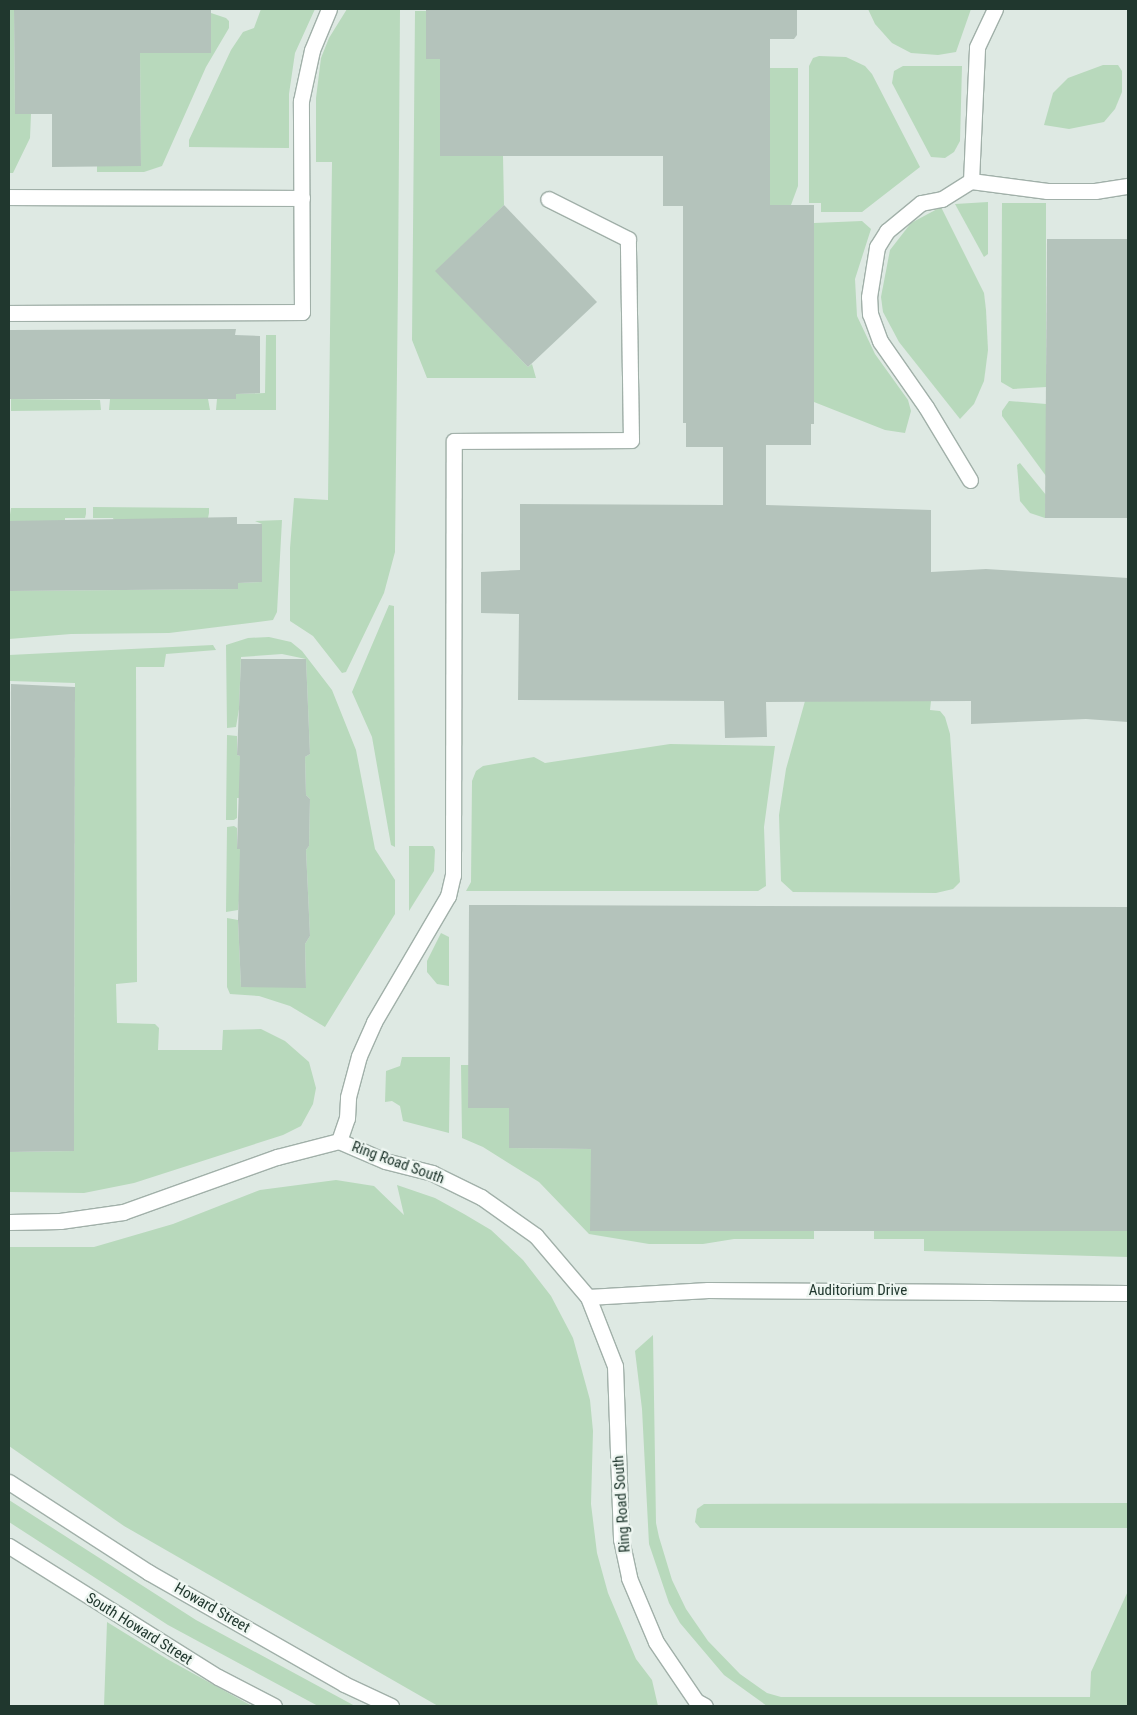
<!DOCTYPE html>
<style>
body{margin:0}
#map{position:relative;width:1137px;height:1715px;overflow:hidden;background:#dee9e3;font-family:"Roboto Condensed",sans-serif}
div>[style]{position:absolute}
.green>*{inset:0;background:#b8d9bc}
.building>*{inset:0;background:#b4c3bb}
.roads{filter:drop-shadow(1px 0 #a1b0a9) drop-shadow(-1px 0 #a1b0a9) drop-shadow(0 1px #a1b0a9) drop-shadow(0 -1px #a1b0a9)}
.lane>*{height:15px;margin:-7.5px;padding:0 7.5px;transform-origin:7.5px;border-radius:7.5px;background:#fff}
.street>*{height:15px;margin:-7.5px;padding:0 7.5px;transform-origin:7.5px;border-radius:7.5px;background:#fff}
.secondary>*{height:15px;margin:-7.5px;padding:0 7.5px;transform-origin:7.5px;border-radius:7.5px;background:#fff}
span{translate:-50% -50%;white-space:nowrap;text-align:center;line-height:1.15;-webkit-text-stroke:4.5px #eef6f1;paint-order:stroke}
.street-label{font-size:15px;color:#20372e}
.frame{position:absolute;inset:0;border:10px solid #20372e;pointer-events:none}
</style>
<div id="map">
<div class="green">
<i style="clip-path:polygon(9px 9px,14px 9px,15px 114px,31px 114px,30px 138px,13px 173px,9px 173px)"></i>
<i style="clip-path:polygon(261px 9px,315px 9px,295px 53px,289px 94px,289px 148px,189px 147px,189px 140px,231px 50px,243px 32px,254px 28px)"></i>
<i style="clip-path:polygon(347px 9px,400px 9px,398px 282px,395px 552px,384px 593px,346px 672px,342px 673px,313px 636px,290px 621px,290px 548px,294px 498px,328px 500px,332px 162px,316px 162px,316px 98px,321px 58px,329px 38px)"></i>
<i style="clip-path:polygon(868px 9px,971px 9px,956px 52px,938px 55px,911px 53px,892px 43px,875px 24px)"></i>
<i style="clip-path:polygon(415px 11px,426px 11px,426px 59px,440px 59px,440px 156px,503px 156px,504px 205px,436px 271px,528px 367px,532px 364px,536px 378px,427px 378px,412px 340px)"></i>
<i style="clip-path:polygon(211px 13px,226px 18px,229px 21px,229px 28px,206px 67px,162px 166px,144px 172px,97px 172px,97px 166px,141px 166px,140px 53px,211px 53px)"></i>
<i style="clip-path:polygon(819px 56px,846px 57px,865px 66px,872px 74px,920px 167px,862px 212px,821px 212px,821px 203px,809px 203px,809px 66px,813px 58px)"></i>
<i style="clip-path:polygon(1103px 65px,1118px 65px,1122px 71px,1122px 92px,1115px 109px,1104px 122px,1069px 129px,1044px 125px,1053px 93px,1068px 78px)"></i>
<i style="clip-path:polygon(903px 66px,962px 66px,960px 141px,954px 152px,945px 158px,931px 157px,892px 83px,894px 71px)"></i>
<i style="clip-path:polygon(770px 68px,798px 68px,798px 186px,791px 205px,770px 205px)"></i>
<i style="clip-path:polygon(988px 202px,988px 254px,984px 257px,955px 204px)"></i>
<i style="clip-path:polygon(1002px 203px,1046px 203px,1046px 387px,1013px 389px,1001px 382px)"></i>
<i style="clip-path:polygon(941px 207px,984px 293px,986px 310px,988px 350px,984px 381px,974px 404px,960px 419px,899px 342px,883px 312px,881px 297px,890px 250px,911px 223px)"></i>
<i style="clip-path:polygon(862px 221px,871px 229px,855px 279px,857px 316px,875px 354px,908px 400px,911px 411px,905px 433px,885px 430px,814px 402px,814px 223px)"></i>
<i style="clip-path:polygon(266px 335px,276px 335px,276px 410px,216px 410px,217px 399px,236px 399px,236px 394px,265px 393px)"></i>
<i style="clip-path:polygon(11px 399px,100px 400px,101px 410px,11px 411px)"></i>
<i style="clip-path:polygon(110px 399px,208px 399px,210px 410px,109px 410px)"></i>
<i style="clip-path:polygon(1009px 401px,1046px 404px,1046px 476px,1002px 416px,1002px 411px)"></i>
<i style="clip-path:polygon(1020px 463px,1046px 495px,1045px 518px,1030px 513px,1020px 501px,1017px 465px)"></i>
<i style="clip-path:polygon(93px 507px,209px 508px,209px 513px,208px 518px,114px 521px,113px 518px,93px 518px)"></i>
<i style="clip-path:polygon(11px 508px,86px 508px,86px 514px,85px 518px,65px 518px,65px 521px,9px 521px)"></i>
<i style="clip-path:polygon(282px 520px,277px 612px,273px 620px,169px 633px,71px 634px,9px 639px,9px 591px,238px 589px,238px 583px,262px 582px,262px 524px,255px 521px)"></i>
<i style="clip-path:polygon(389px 605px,394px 606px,395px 847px,391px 845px,372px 737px,352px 692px)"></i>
<i style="clip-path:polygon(269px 637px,291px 642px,302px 651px,332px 690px,356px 750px,375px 849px,395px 880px,395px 914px,325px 1027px,290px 1006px,259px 996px,230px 994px,227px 987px,227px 918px,238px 920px,241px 987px,306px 987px,305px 944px,310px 936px,306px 850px,309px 846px,310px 799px,306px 795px,305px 757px,310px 754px,306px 659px,282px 654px,241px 657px,239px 709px,236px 727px,227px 728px,226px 645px,248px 638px)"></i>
<i style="clip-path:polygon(213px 645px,216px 650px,166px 654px,164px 667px,136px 667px,137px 982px,116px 984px,117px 1023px,155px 1024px,159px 1028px,158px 1050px,222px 1050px,223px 1030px,261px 1029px,285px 1041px,309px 1062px,316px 1088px,313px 1104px,301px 1126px,283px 1135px,134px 1183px,84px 1193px,9px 1192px,9px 1075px,9px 1152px,74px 1151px,75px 683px,10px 681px,9px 711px,9px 655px)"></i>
<i style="clip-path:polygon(805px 701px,931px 701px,930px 710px,940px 711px,945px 717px,950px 734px,960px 882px,953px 889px,936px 893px,793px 892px,781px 881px,779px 815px,786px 769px)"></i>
<i style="clip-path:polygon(227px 735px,237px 736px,237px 755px,240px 756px,240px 798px,237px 798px,237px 818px,234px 820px,226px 820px)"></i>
<i style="clip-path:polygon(670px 744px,775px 746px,764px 827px,766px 886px,758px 891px,466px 891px,471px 882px,472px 781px,476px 771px,483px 766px,534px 757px,545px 763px)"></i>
<i style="clip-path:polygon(234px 826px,237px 828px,237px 849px,240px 849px,240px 891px,238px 910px,226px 912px,227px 827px)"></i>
<i style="clip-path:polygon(409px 846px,433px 846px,435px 850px,434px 871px,409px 911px)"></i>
<i style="clip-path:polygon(441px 933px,449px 937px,449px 986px,437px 984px,427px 972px,427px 961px)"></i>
<i style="clip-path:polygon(402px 1057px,450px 1057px,449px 1133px,403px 1121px,400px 1106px,392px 1101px,385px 1102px,386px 1071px,400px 1066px)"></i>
<i style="clip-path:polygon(461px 1065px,469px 1065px,468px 1108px,509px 1108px,509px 1148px,591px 1149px,591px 1231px,814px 1229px,814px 1239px,734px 1239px,703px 1244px,649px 1244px,589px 1234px,539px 1182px,483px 1147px,462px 1138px)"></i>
<i style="clip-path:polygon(336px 1180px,374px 1186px,404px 1215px,397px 1185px,435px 1198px,464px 1214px,491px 1230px,523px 1260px,551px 1296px,573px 1338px,590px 1400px,593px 1431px,591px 1504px,597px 1553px,608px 1593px,636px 1659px,652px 1680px,658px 1706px,438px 1706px,124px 1526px,9px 1446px,9px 1247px,94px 1247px,173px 1224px,260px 1190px)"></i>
<i style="clip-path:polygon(874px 1230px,1128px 1231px,1128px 1257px,924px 1251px,924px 1239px,874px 1239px)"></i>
<i style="clip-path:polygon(653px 1335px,656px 1523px,659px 1537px,672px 1580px,686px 1609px,708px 1641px,740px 1674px,767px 1693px,781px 1697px,1090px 1697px,1091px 1672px,1128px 1591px,1128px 1706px,767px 1706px,724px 1675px,680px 1623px,669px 1603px,649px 1544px,642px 1409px,635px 1351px)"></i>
<i style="clip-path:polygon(9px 1500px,196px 1620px,355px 1706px,318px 1706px,168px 1625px,9px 1522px)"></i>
<i style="clip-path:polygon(1128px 1503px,1128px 1528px,700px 1528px,695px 1522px,697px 1509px,704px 1504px)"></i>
<i style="clip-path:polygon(107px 1622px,167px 1659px,252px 1706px,104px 1706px)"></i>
</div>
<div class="building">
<i style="clip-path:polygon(14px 9px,211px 9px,211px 53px,140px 53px,141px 166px,52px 167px,52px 114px,15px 114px)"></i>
<i style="clip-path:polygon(426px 9px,797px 9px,797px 35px,794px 39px,770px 39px,770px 205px,814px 205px,814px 424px,811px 424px,811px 445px,766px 445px,766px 505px,931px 510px,931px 572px,986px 569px,1128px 578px,1128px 722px,1086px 719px,971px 724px,971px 701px,766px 702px,767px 737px,725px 738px,724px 701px,518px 700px,519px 614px,481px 613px,481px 572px,520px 570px,520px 504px,723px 505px,723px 447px,686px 447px,686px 423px,683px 423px,683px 206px,663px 206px,663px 156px,440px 156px,440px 59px,426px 59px)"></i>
<i style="clip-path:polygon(504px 205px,597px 302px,528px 367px,435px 271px)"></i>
<i style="clip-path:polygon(1047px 239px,1128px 239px,1128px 518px,1045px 518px)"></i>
<i style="clip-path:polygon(236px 329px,235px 335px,260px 336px,260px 393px,236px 394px,236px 399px,9px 399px,9px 330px)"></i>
<i style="clip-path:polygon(237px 517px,237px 524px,262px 524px,262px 582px,238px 583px,238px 589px,9px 591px,9px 521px)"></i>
<i style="clip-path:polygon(241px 659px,306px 659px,310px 754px,305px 757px,306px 795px,310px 799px,309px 846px,306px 850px,310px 936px,305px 944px,306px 988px,241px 987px,238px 920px,240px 849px,237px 849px,240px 756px,237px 755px)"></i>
<i style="clip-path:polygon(11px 684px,75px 687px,74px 1151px,9px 1152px)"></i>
<i style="clip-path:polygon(469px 905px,1128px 907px,1128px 1231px,590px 1231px,591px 1149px,509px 1148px,509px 1108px,468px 1108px)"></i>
</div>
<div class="roads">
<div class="lane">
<i style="left:971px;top:181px;width:77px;rotate:7.5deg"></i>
<i style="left:1047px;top:191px;width:48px"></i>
<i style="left:1095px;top:191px;width:33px;rotate:-9deg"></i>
<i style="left:9px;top:197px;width:293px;rotate:0.2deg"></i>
<i style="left:9px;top:313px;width:293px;rotate:-0.2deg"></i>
<i style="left:302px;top:312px;width:211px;rotate:-90.3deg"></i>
<i style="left:301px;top:101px;width:52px;rotate:-77.8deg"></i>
<i style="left:312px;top:50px;width:44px;rotate:-67.5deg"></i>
<i style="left:970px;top:480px;width:85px;rotate:-121.1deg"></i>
<i style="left:926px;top:407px;width:80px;rotate:-124.9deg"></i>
<i style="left:880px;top:341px;width:29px;rotate:-110deg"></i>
<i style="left:870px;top:314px;width:17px;rotate:-93deg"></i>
<i style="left:869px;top:297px;width:51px;rotate:-80.9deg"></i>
<i style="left:877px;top:247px;width:19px;rotate:-58deg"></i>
<i style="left:887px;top:231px;width:44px;rotate:-39.5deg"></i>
<i style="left:921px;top:203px;width:21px;rotate:-11deg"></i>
<i style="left:942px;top:199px;width:34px;rotate:-32deg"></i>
<i style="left:971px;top:181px;width:134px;rotate:-87.4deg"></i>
<i style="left:977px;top:47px;width:42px;rotate:-64.7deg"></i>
<i style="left:339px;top:1141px;width:24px;rotate:-71deg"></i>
<i style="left:347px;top:1118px;width:21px;rotate:-87deg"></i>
<i style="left:348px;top:1097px;width:42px;rotate:-75deg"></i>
<i style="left:359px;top:1056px;width:37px;rotate:-66deg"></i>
<i style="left:374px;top:1022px;width:146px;rotate:-59.6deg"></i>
<i style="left:448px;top:896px;width:22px;rotate:-77deg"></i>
<i style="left:453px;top:875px;width:434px;rotate:-89.9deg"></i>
<i style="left:454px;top:441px;width:177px;rotate:-0.3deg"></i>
<i style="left:631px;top:440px;width:201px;rotate:-90.9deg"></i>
<i style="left:628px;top:239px;width:89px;rotate:-153.4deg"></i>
</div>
<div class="street">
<i style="left:9px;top:1222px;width:51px;rotate:-1.1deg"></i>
<i style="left:60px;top:1221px;width:64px;rotate:-8.1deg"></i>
<i style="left:123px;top:1212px;width:164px;rotate:-19.7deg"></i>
<i style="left:277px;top:1157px;width:64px;rotate:-14.5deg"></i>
<i style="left:339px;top:1141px;width:50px;rotate:23.5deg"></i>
<i style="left:385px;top:1161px;width:49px;rotate:14.3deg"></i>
<i style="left:432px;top:1173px;width:55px;rotate:26.1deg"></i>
<i style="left:481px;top:1197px;width:67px;rotate:35.3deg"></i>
<i style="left:536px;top:1236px;width:80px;rotate:49.6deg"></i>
<i style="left:588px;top:1297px;width:74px;rotate:68.6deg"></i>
<i style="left:615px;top:1366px;width:173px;rotate:88deg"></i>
<i style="left:621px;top:1539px;width:40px;rotate:78deg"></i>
<i style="left:629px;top:1578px;width:69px;rotate:67.1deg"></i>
<i style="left:656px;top:1642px;width:71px;rotate:55.9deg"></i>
<i style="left:696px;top:1701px;width:10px;rotate:29deg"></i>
<i style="left:588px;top:1297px;width:120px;rotate:-3.3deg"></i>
<i style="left:708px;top:1290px;width:420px;rotate:0.4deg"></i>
</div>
<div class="secondary">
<i style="left:9px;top:1482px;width:166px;rotate:32.9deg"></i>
<i style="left:148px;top:1572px;width:226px;rotate:29.7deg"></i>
<i style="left:344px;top:1684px;width:52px;rotate:25.1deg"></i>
<i style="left:9px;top:1546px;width:247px;rotate:32.1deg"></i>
<i style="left:218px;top:1677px;width:63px;rotate:27.4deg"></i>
</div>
</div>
<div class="street-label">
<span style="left:398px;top:1163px;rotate:20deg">Ring Road South</span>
<span style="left:858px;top:1291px">Auditorium Drive</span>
<span style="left:622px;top:1504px;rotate:-94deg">Ring Road South</span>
<span style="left:212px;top:1608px;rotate:30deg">Howard Street</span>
<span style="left:139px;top:1629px;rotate:32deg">South Howard Street</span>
</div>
<div class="frame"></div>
</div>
